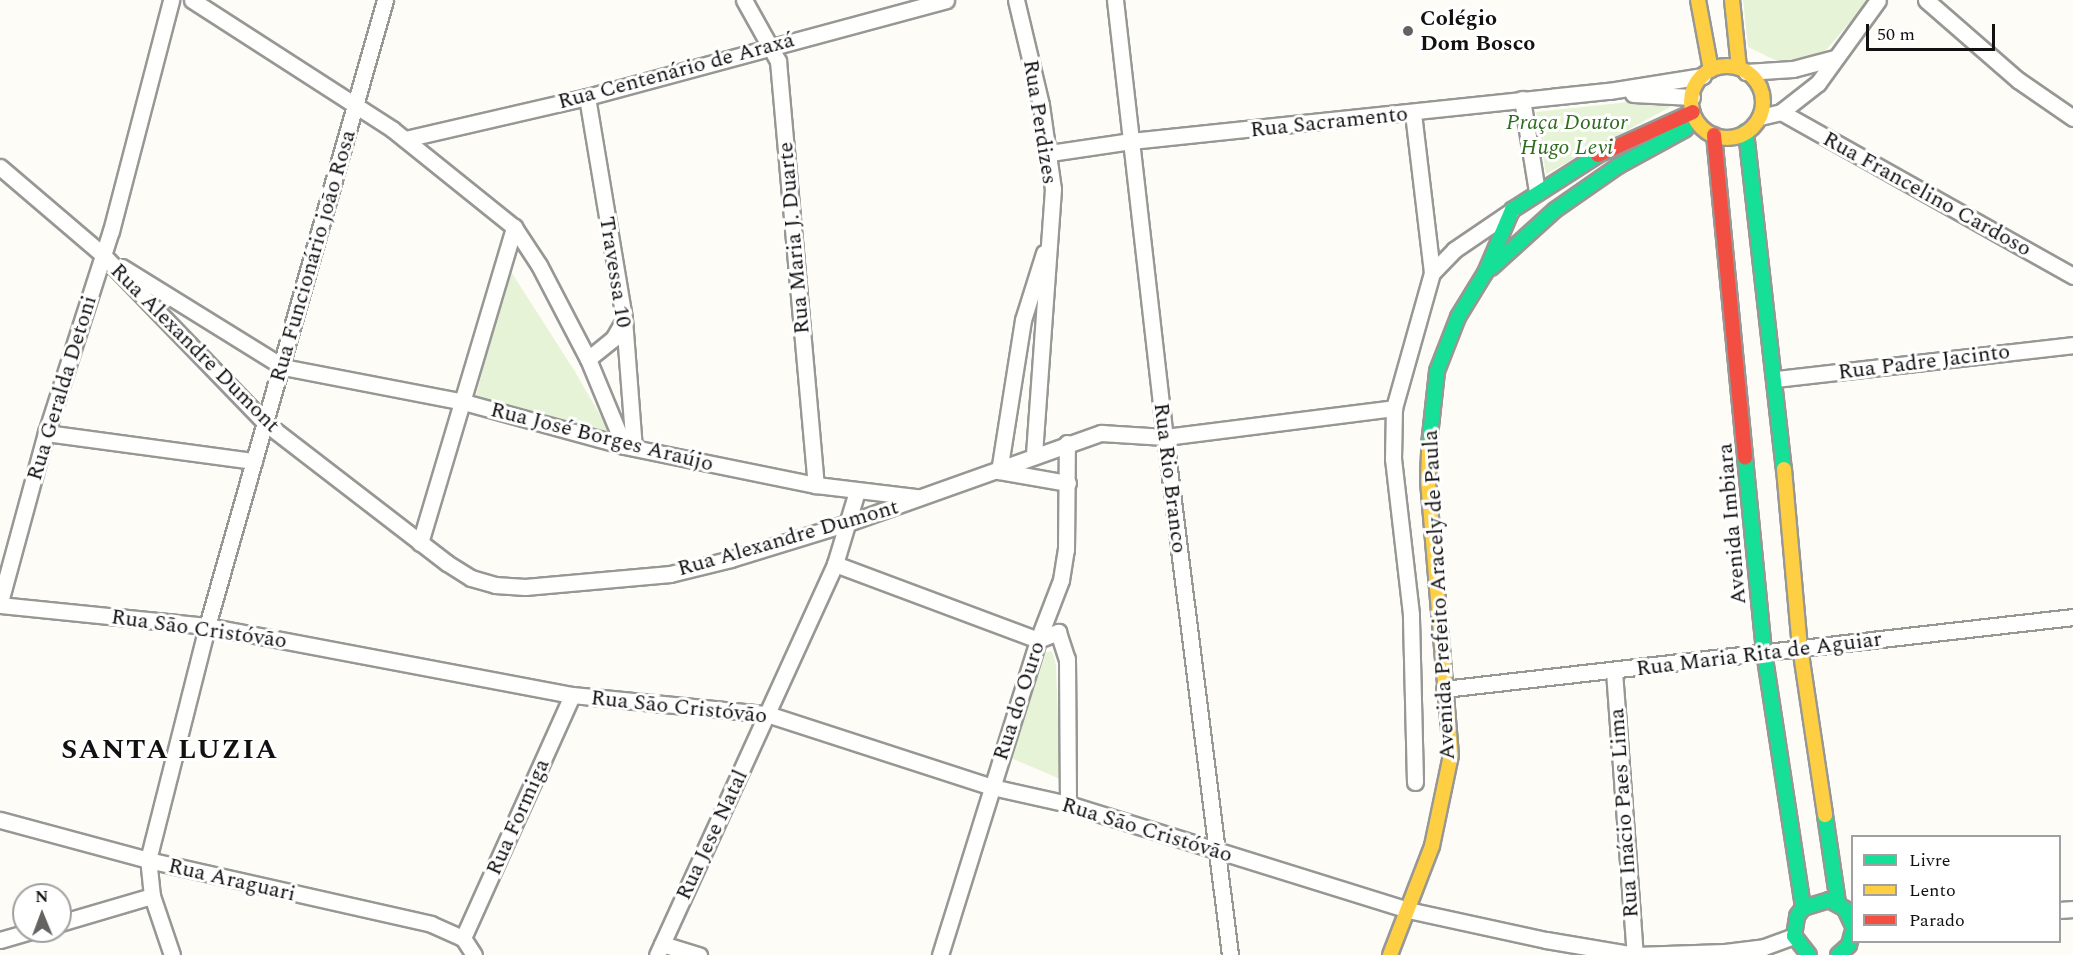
<!DOCTYPE html>
<meta charset="utf-8">
<style>
body{margin:0}
#map{position:relative;width:2073px;height:955px;overflow:hidden;background:#fdfcf7;font-family:Spectral,serif}
div>[style]{position:absolute}
.green>*{inset:0;background:#e7f3d7}
.roads{filter:drop-shadow(2px 0 #979795) drop-shadow(-2px 0 #979795) drop-shadow(0 2px #979795) drop-shadow(0 -2px #979795)}
.street>*{height:15px;margin:-7.5px;padding:0 7.5px;transform-origin:7.5px;border-radius:7.5px;background:#fffffe}
.fast>*{height:14px;margin:-7px;padding:0 7px;transform-origin:7px;border-radius:7px;background:#16e098}
.slow>*{height:14px;margin:-7px;padding:0 7px;transform-origin:7px;border-radius:7px;background:#ffcf43}
.slow>.ring{margin:-7px;padding:0;box-sizing:content-box;background:none;border:14px solid #ffcf43;border-radius:50%}
.jam>*{height:14px;margin:-7px;padding:0 7px;transform-origin:7px;border-radius:7px;background:#f24e42}
.dots>*{width:16px;height:16px;translate:-50% -50%;box-sizing:border-box;border:3px solid #fff;border-radius:50%}
span{translate:-50% -50%;white-space:nowrap;text-align:center;line-height:1.15;-webkit-text-stroke:6px #fff;paint-order:stroke}
.poi-label{font-size:22px;color:#111;font-weight:700}
.left{translate:0 -50%;text-align:left}
.street-label{font-size:22px;color:#111}
.park-label{font-size:22px;color:#2f6b1f;font-style:italic}
.district-label{font-size:28px;color:#111;font-weight:700;letter-spacing:1.5px}
.legend{position:absolute;left:1851px;top:835px;width:210px;height:108px;box-sizing:border-box;background:#fff;border:2px solid #a0a0a0;margin:0;padding:8px 10px;list-style:none;font-size:18px;color:#111}
.legend li{display:flex;align-items:center;gap:12px;height:30px}
.legend b{width:30px;border:2px solid #a0a0a0}
.north{position:absolute;left:12px;top:883px;width:60px;height:60px;box-sizing:border-box;background:#fff;border:2px solid #a0a0a0;border-radius:50%;rotate:359deg;font-size:16px;font-weight:700;line-height:24px;text-align:center;color:#111}
.north::after{content:'';display:block;margin:auto;width:21px;height:27px;background:#646362;clip-path:polygon(50% 0,100% 100%,50% 72%,0 100%)}
.scale{position:absolute;left:1866px;top:24px;width:129px;height:27px;box-sizing:border-box;border:3px solid #111;border-top:0;padding-left:8px;font-size:18px;line-height:21px;white-space:nowrap;color:#111;-webkit-text-stroke:4px #fff;paint-order:stroke}
</style>
<div id="map">
<div class="green">
<i style="clip-path:polygon(1743px 0,1869px 0,1820px 57px,1777px 61px,1748px 47px)"></i>
<i style="clip-path:polygon(1638px 101px,1672px 106px,1546px 174px,1536px 112px)"></i>
<i style="clip-path:polygon(508px 267px,574px 370px,610px 432px,476px 396px)"></i>
<i style="clip-path:polygon(1052px 651px,1056px 665px,1060px 779px,1011px 758px,1044px 653px)"></i>
</div>
<div class="roads">
<div class="street">
<i style="left:192px;top:0;width:238px;rotate:32.8deg"></i>
<i style="left:392px;top:129px;width:156px;rotate:38.8deg"></i>
<i style="left:514px;top:227px;width:45px;rotate:56.7deg"></i>
<i style="left:539px;top:265px;width:106px;rotate:62.5deg"></i>
<i style="left:588px;top:359px;width:94px;rotate:67.5deg"></i>
<i style="left:744px;top:0;width:70px;rotate:60.9deg"></i>
<i style="left:778px;top:61px;width:426px;rotate:84.9deg"></i>
<i style="left:1016px;top:0;width:108px;rotate:76.6deg"></i>
<i style="left:1041px;top:105px;width:85px;rotate:81.9deg"></i>
<i style="left:1053px;top:189px;width:268px;rotate:94.1deg"></i>
<i style="left:1115px;top:0;width:440px;rotate:83.5deg"></i>
<i style="left:1165px;top:437px;width:522px;rotate:82.85deg"></i>
<i style="left:1926px;top:0;width:122px;rotate:41deg"></i>
<i style="left:2018px;top:80px;width:67px;rotate:34.6deg"></i>
<i style="left:1746px;top:72px;width:47px;rotate:-3.7deg"></i>
<i style="left:1793px;top:69px;width:43px;rotate:-14.7deg"></i>
<i style="left:1633px;top:94px;width:59px;rotate:2.9deg"></i>
<i style="left:587px;top:97px;width:225px;rotate:80.5deg"></i>
<i style="left:624px;top:319px;width:129px;rotate:85.6deg"></i>
<i style="left:1522px;top:99px;width:94px;rotate:80.8deg"></i>
<i style="left:1781px;top:112px;width:335px;rotate:29.3deg"></i>
<i style="left:1413px;top:113px;width:161px;rotate:83.2deg"></i>
<i style="left:1760px;top:117px;width:22px;rotate:-13deg"></i>
<i style="left:1781px;top:112px;width:47px;rotate:-38.1deg"></i>
<i style="left:1818px;top:83px;width:102px;rotate:-54.1deg"></i>
<i style="left:405px;top:139px;width:187px;rotate:-13deg"></i>
<i style="left:587px;top:97px;width:372px;rotate:-15.1deg"></i>
<i style="left:1050px;top:153px;width:82px;rotate:-8.4deg"></i>
<i style="left:1131px;top:141px;width:481px;rotate:-6deg"></i>
<i style="left:1609px;top:91px;width:95px;rotate:-9.1deg"></i>
<i style="left:0;top:167px;width:135px;rotate:40.5deg"></i>
<i style="left:103px;top:255px;width:232px;rotate:46deg"></i>
<i style="left:264px;top:422px;width:231px;rotate:37.6deg"></i>
<i style="left:447px;top:563px;width:28px;rotate:32deg"></i>
<i style="left:471px;top:578px;width:25px;rotate:16deg"></i>
<i style="left:495px;top:585px;width:30px;rotate:4deg"></i>
<i style="left:525px;top:587px;width:146px;rotate:-5.1deg"></i>
<i style="left:670px;top:574px;width:63px;rotate:-13.8deg"></i>
<i style="left:731px;top:559px;width:122px;rotate:-17.1deg"></i>
<i style="left:848px;top:523px;width:269px;rotate:-19.6deg"></i>
<i style="left:1101px;top:433px;width:64px;rotate:3.6deg"></i>
<i style="left:1165px;top:437px;width:231px;rotate:-7.2deg"></i>
<i style="left:1044px;top:253px;width:70px;rotate:107.4deg"></i>
<i style="left:1023px;top:320px;width:153px;rotate:99deg"></i>
<i style="left:999px;top:471px;width:70px;rotate:9.9deg"></i>
<i style="left:122px;top:267px;width:190px;rotate:31.8deg"></i>
<i style="left:283px;top:367px;width:180px;rotate:10.9deg"></i>
<i style="left:460px;top:401px;width:170px;rotate:15.3deg"></i>
<i style="left:624px;top:446px;width:196px;rotate:11.5deg"></i>
<i style="left:816px;top:485px;width:102px;rotate:6.8deg"></i>
<i style="left:588px;top:359px;width:32px;rotate:-39deg"></i>
<i style="left:613px;top:339px;width:22px;rotate:-60deg"></i>
<i style="left:1776px;top:379px;width:299px;rotate:-6.5deg"></i>
<i style="left:46px;top:433px;width:210px;rotate:7.7deg"></i>
<i style="left:420px;top:543px;width:330px;rotate:-73.4deg"></i>
<i style="left:835px;top:564px;width:217px;rotate:20.5deg"></i>
<i style="left:1038px;top:640px;width:22px;rotate:-22deg"></i>
<i style="left:1058px;top:632px;width:28px;rotate:72deg"></i>
<i style="left:1067px;top:659px;width:145px;rotate:89.6deg"></i>
<i style="left:0;top:602px;width:175px;rotate:-74.8deg"></i>
<i style="left:46px;top:433px;width:212px;rotate:-72.2deg"></i>
<i style="left:111px;top:231px;width:239px;rotate:-75.4deg"></i>
<i style="left:0;top:605px;width:208px;rotate:5.8deg"></i>
<i style="left:207px;top:626px;width:371px;rotate:10.7deg"></i>
<i style="left:572px;top:695px;width:196px;rotate:5.6deg"></i>
<i style="left:767px;top:714px;width:237px;rotate:18deg"></i>
<i style="left:992px;top:787px;width:78px;rotate:12.6deg"></i>
<i style="left:1068px;top:804px;width:356px;rotate:17.3deg"></i>
<i style="left:1408px;top:910px;width:141px;rotate:12.3deg"></i>
<i style="left:1546px;top:940px;width:90px;rotate:9.6deg"></i>
<i style="left:1635px;top:955px;width:90px;rotate:-1.9deg"></i>
<i style="left:1725px;top:952px;width:39px;rotate:-7deg"></i>
<i style="left:1764px;top:947px;width:32px;rotate:-20deg"></i>
<i style="left:1614px;top:671px;width:285px;rotate:85.8deg"></i>
<i style="left:1444px;top:689px;width:633px;rotate:-6.53deg"></i>
<i style="left:1415px;top:782px;width:168px;rotate:-91.4deg"></i>
<i style="left:1411px;top:614px;width:156px;rotate:-96.6deg"></i>
<i style="left:1393px;top:459px;width:51px;rotate:-88.9deg"></i>
<i style="left:1394px;top:408px;width:140px;rotate:-74.3deg"></i>
<i style="left:1432px;top:273px;width:32px;rotate:-46deg"></i>
<i style="left:1454px;top:250px;width:68px;rotate:-34.2deg"></i>
<i style="left:0;top:820px;width:153px;rotate:15.1deg"></i>
<i style="left:148px;top:860px;width:290px;rotate:12.7deg"></i>
<i style="left:431px;top:924px;width:35px;rotate:24deg"></i>
<i style="left:2060px;top:910px;width:13px;rotate:-4deg"></i>
<i style="left:60px;top:923px;width:96px;rotate:-16.4deg"></i>
<i style="left:463px;top:938px;width:266px;rotate:-65.8deg"></i>
<i style="left:463px;top:938px;width:20px;rotate:57deg"></i>
<i style="left:0;top:940px;width:33px;rotate:-16deg"></i>
<i style="left:662px;top:944px;width:39px;rotate:17deg"></i>
<i style="left:172px;top:955px;width:62px;rotate:-108.7deg"></i>
<i style="left:152px;top:896px;width:36px;rotate:-96deg"></i>
<i style="left:148px;top:860px;width:241px;rotate:-75.8deg"></i>
<i style="left:207px;top:626px;width:651px;rotate:-74.13deg"></i>
<i style="left:657px;top:955px;width:430px;rotate:-65.5deg"></i>
<i style="left:835px;top:564px;width:76px;rotate:-73.2deg"></i>
<i style="left:940px;top:955px;width:330px;rotate:-72.7deg"></i>
<i style="left:1038px;top:640px;width:64px;rotate:-69deg"></i>
<i style="left:1061px;top:580px;width:30px;rotate:-81deg"></i>
<i style="left:1066px;top:550px;width:107px;rotate:-89.5deg"></i>
</div>
<div class="fast">
<i style="left:1746px;top:132px;width:339px;rotate:83.6deg"></i>
<i style="left:1491px;top:268px;width:86px;rotate:-42.2deg"></i>
<i style="left:1555px;top:210px;width:77px;rotate:-34.9deg"></i>
<i style="left:1618px;top:166px;width:77px;rotate:-28.6deg"></i>
<i style="left:1429px;top:445px;width:74px;rotate:-83.8deg"></i>
<i style="left:1437px;top:371px;width:58px;rotate:-68.7deg"></i>
<i style="left:1458px;top:317px;width:52px;rotate:-58.5deg"></i>
<i style="left:1485px;top:273px;width:69px;rotate:-66.8deg"></i>
<i style="left:1512px;top:210px;width:102px;rotate:-32.6deg"></i>
<i style="left:1745px;top:458px;width:195px;rotate:84.4deg"></i>
<i style="left:1764px;top:652px;width:259px;rotate:81.3deg"></i>
<i style="left:1825px;top:815px;width:89px;rotate:81.6deg"></i>
<i style="left:1809px;top:955px;width:24px;rotate:-128deg"></i>
<i style="left:1794px;top:936px;width:20px;rotate:-81deg"></i>
<i style="left:1797px;top:916px;width:10px;rotate:-53deg"></i>
<i style="left:1803px;top:908px;width:27px;rotate:-17deg"></i>
<i style="left:1829px;top:900px;width:18px;rotate:29deg"></i>
<i style="left:1845px;top:909px;width:17px;rotate:65deg"></i>
<i style="left:1838px;top:955px;width:15px;rotate:-42deg"></i>
<i style="left:1849px;top:945px;width:11px;rotate:-75deg"></i>
</div>
<div class="slow">
<i style="left:1698px;top:0;width:71px;rotate:79.5deg"></i>
<i style="left:1732px;top:0;width:68px;rotate:84.1deg"></i>
<i class="ring" style="left:1691px;top:66px;width:58px;height:58px"></i>
<i style="left:1784px;top:469px;width:179px;rotate:84.9deg"></i>
<i style="left:1800px;top:647px;width:170px;rotate:81.5deg"></i>
<i style="left:1390px;top:955px;width:117px;rotate:-68.9deg"></i>
<i style="left:1432px;top:846px;width:93px;rotate:-78.2deg"></i>
<i style="left:1451px;top:755px;width:275px;rotate:-94.8deg"></i>
<i style="left:1428px;top:481px;width:36px;rotate:-88deg"></i>
</div>
<div class="jam">
<i style="left:1714px;top:135px;width:324px;rotate:84.5deg"></i>
<i style="left:1598px;top:155px;width:104px;rotate:-24.4deg"></i>
</div>
</div>
<div class="dots">
<i style="left:1408px;top:31px;background:#646362"></i>
</div>
<div class="poi-label">
<span class="left" style="left:1420px;top:31px">Colégio<br>Dom Bosco</span>
</div>
<div class="street-label">
<span style="left:676px;top:71px;rotate:-15deg">Rua Centenário de Araxá</span>
<span style="left:1040px;top:122px;rotate:81deg">Rua Perdizes</span>
<span style="left:1329px;top:122px;rotate:-6deg">Rua Sacramento</span>
<span style="left:1927px;top:194px;rotate:29deg">Rua Francelino Cardoso</span>
<span style="left:794px;top:238px;rotate:-95deg">Rua Maria J. Duarte</span>
<span style="left:313px;top:256px;rotate:-74deg">Rua Funcionário joão Rosa</span>
<span style="left:615px;top:272px;rotate:81deg">Travessa 10</span>
<span style="left:195px;top:348px;rotate:45deg">Rua Alexandre Dumont</span>
<span style="left:1924px;top:362px;rotate:-7deg">Rua Padre Jacinto</span>
<span style="left:62px;top:388px;rotate:-73deg">Rua Geralda Detoni</span>
<span style="left:602px;top:437px;rotate:14deg">Rua José Borges Araújo</span>
<span style="left:1170px;top:478px;rotate:83deg">Rua Rio Branco</span>
<span style="left:1732px;top:524px;rotate:-95deg">Avenida Imbiara</span>
<span style="left:788px;top:538px;rotate:-16deg">Rua Alexandre Dumont</span>
<span style="left:1439px;top:595px;rotate:-93deg">Avenida Prefeito Aracely de Paula</span>
<span style="left:199px;top:629px;rotate:8deg">Rua São Cristóvão</span>
<span style="left:1759px;top:654px;rotate:-7deg">Rua Maria Rita de Aguiar</span>
<span style="left:1019px;top:701px;rotate:-72deg">Rua do Ouro</span>
<span style="left:679px;top:707px;rotate:6deg">Rua São Cristóvão</span>
<span style="left:1624px;top:813px;rotate:-94deg">Rua Inácio Paes Lima</span>
<span style="left:518px;top:817px;rotate:-66deg">Rua Formiga</span>
<span style="left:1147px;top:830px;rotate:17deg">Rua São Cristóvão</span>
<span style="left:712px;top:835px;rotate:-65deg">Rua Jese Natal</span>
<span style="left:232px;top:880px;rotate:13deg">Rua Araguari</span>
</div>
<div class="park-label">
<span style="left:1567px;top:135px">Praça Doutor<br>Hugo Levi</span>
</div>
<div class="district-label">
<span style="left:170px;top:750px">SANTA LUZIA</span>
</div>
<ul class="legend">
<li><b style="height:8px;background:#16e098"></b>Livre</li>
<li><b style="height:8px;background:#ffcf43"></b>Lento</li>
<li><b style="height:8px;background:#f24e42"></b>Parado</li>
</ul>
<div class="north">N</div>
<div class="scale">50 m</div>
</div>
